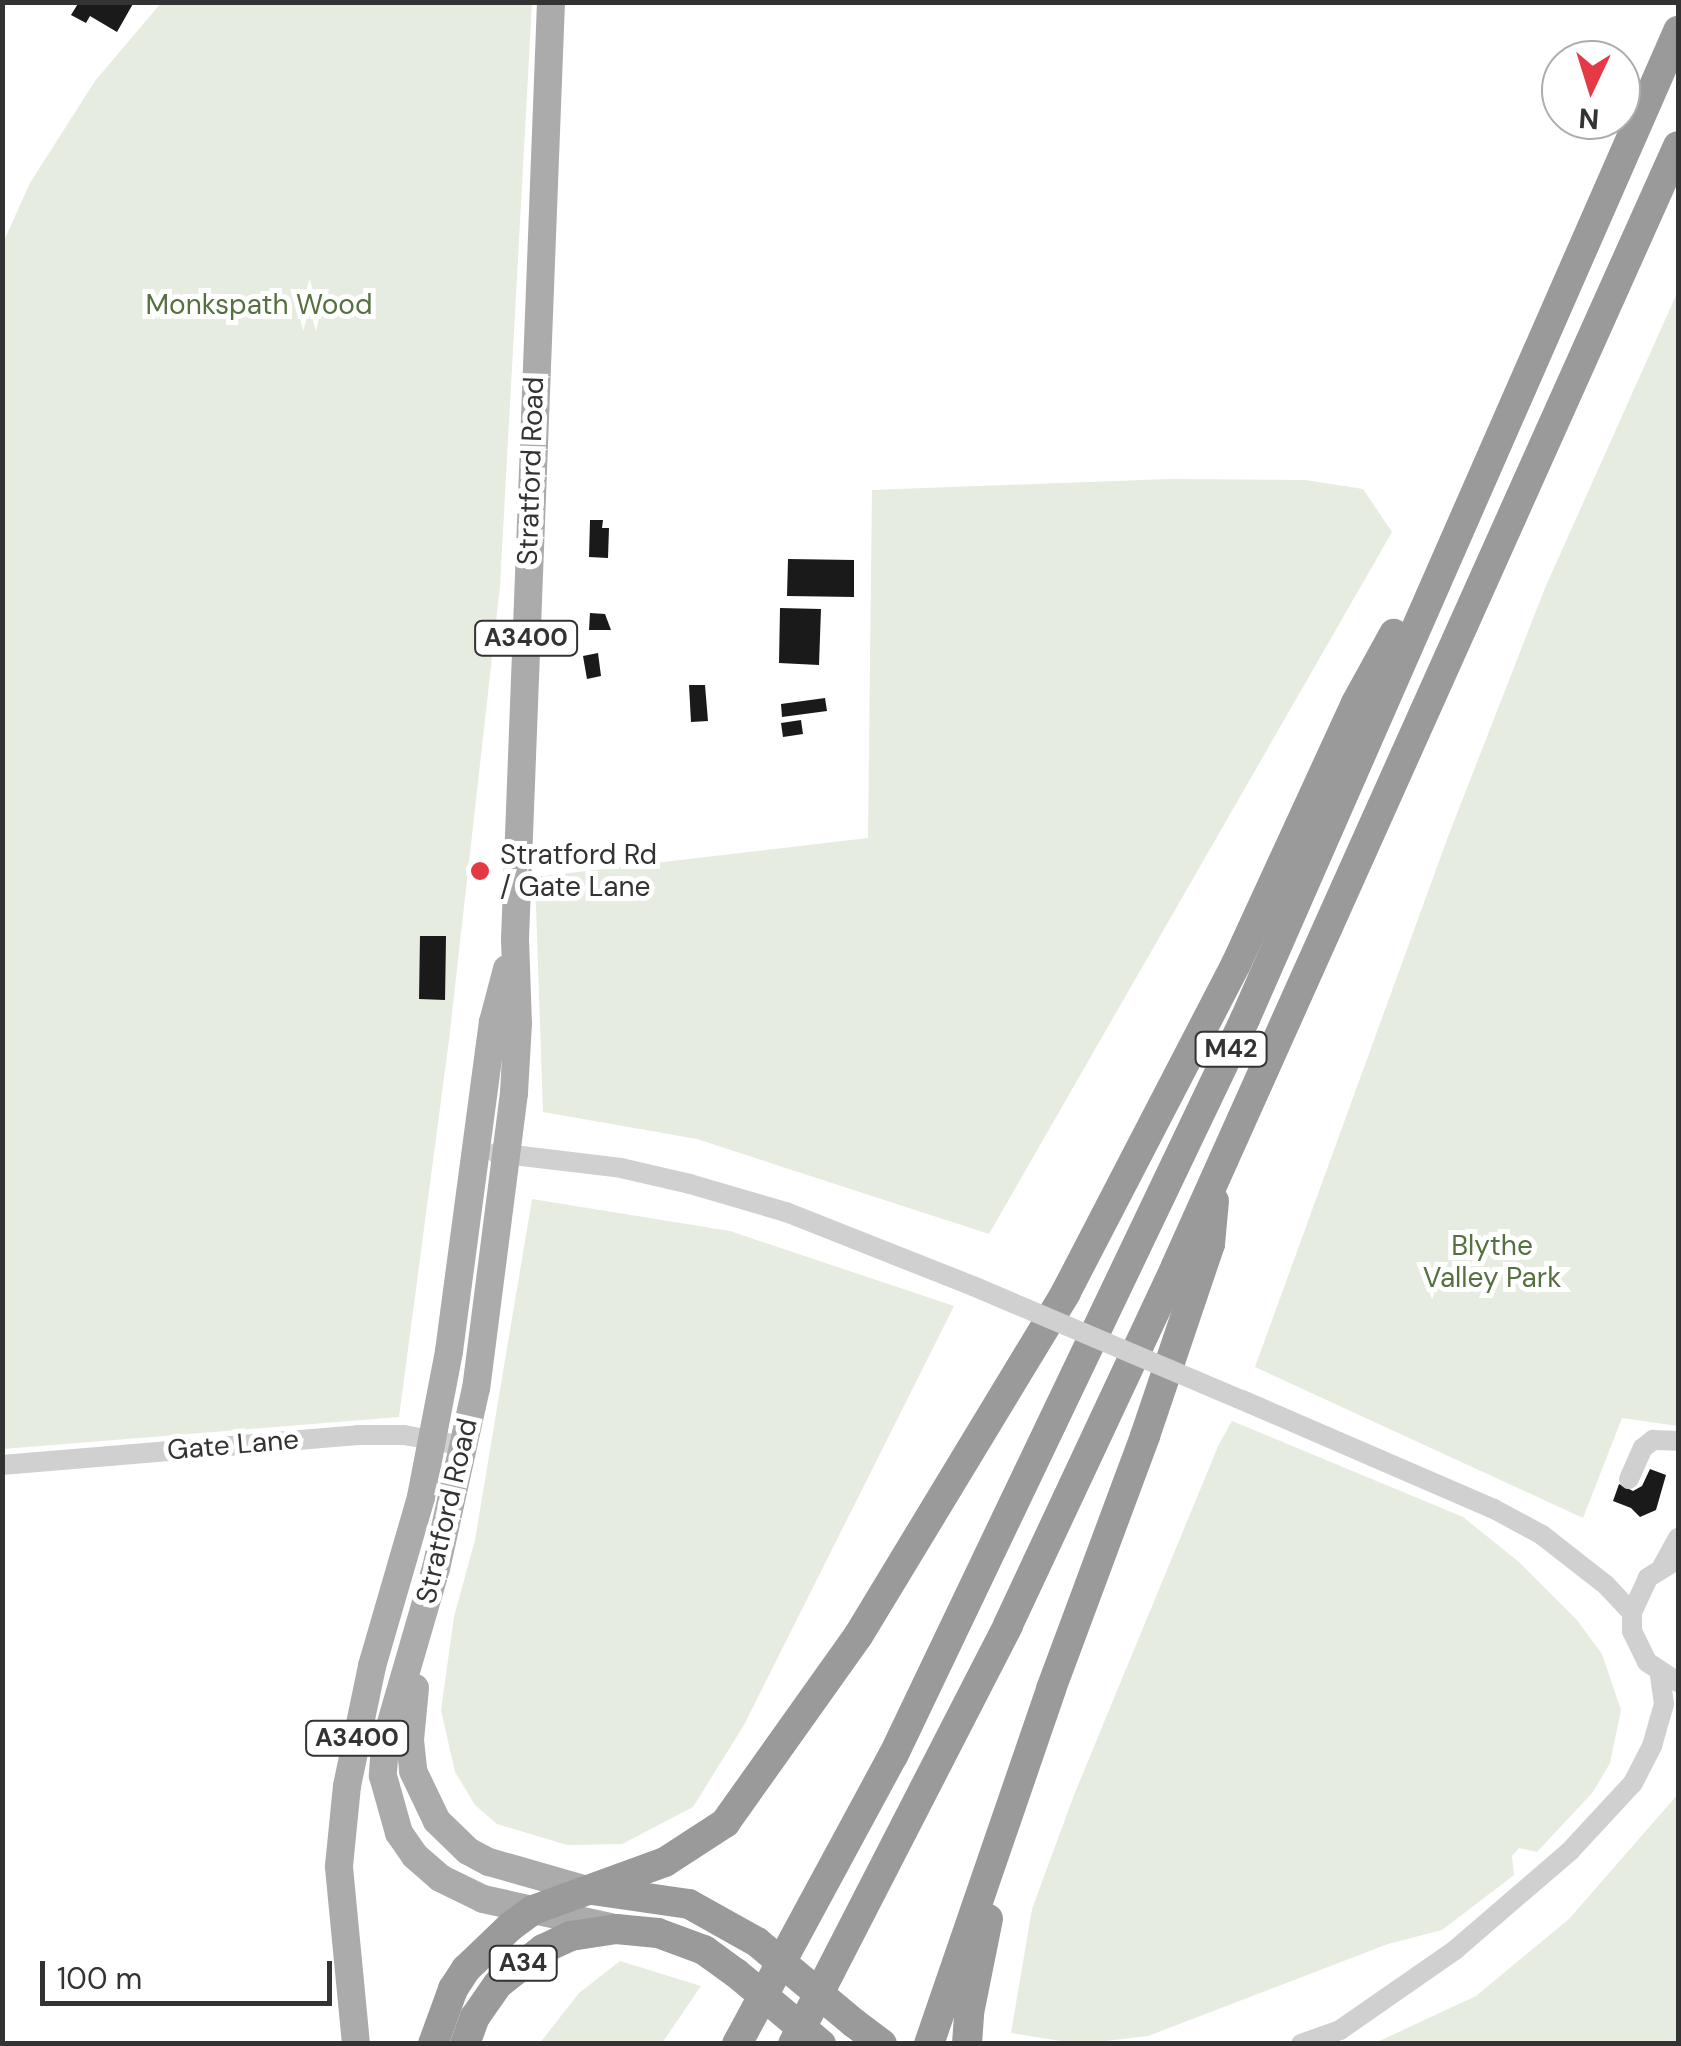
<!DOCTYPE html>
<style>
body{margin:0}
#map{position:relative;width:1681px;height:2046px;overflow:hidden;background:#fff;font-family:"DM Sans",sans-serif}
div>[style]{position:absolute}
.green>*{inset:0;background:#e6ecdf}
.building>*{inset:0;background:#1a1a1a}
.minor>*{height:20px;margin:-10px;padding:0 10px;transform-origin:10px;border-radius:10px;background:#d0d0d0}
.major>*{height:28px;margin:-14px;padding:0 14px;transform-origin:14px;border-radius:14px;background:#ababab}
.highway>*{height:30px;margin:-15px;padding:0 15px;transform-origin:15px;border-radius:15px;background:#9a9a9a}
.minor-bridge>*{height:20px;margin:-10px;padding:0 10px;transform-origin:10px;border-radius:10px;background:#d0d0d0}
.highway-bridge>*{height:30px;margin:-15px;padding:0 15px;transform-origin:15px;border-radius:15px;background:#9a9a9a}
.dots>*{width:28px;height:28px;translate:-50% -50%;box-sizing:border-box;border:5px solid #fff;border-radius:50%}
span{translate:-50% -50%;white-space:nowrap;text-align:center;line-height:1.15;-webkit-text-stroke:10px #fff;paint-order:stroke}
.shield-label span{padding:2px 8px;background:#fff;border:2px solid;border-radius:8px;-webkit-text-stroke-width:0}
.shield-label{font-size:25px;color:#333;font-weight:700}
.park-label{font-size:28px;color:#56703f}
.street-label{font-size:28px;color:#333}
.poi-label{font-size:28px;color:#333}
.left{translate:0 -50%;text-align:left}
.frame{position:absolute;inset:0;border:5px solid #333;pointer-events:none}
.north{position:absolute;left:1541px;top:40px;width:100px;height:100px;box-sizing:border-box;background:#fff;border:2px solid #adadad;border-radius:50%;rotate:184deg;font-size:28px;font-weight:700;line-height:40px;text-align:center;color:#333}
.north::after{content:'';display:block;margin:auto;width:35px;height:45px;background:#e63946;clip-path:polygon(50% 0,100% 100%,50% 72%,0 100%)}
.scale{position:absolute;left:40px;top:1961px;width:292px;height:45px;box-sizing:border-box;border:5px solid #333;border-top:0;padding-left:12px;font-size:30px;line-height:35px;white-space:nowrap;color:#333;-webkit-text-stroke:8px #fff;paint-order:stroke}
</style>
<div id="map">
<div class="green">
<i style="clip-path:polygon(161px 3px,532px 3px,500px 586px,449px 1040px,399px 1417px,3px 1449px,3px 243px,30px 183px,95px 81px)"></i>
<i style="clip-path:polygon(1678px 291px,1678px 1426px,1622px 1418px,1583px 1518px,1255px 1367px,1449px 834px,1545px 588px)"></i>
<i style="clip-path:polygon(1169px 479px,1305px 480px,1363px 489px,1392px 532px,989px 1234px,697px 1139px,543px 1112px,535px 877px,868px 838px,872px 490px)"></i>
<i style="clip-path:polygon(532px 1199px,730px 1231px,954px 1306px,744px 1725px,693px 1807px,622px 1844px,567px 1845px,497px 1824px,475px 1805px,455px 1772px,441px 1710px,454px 1617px,475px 1540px)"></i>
<i style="clip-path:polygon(1232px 1421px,1463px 1517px,1519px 1562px,1577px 1620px,1602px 1654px,1621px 1710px,1610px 1763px,1593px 1792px,1537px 1852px,1519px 1848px,1512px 1856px,1514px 1875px,1442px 1930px,1388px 1944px,1148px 2036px,1080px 2044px,1011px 2033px,1032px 1909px,1074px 1795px,1219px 1444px)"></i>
<i style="clip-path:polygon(1678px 1794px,1678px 2043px,1375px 2043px,1476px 1996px,1569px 1919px)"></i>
<i style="clip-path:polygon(620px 1961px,701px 1986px,662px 2043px,540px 2043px,579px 1993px)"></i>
</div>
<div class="building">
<i style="clip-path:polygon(79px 2px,134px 2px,117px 32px,90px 16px,86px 23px,71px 15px)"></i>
<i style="clip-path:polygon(590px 520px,603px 520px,602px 528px,609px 528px,608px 558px,589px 557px)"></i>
<i style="clip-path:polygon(788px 559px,854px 560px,854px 597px,787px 596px)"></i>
<i style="clip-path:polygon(780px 608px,821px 609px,819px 665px,779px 663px)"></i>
<i style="clip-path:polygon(590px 613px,605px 614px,611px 630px,589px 630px)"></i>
<i style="clip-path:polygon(598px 653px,601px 676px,587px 679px,583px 656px)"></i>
<i style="clip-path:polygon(689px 685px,705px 685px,708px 721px,691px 722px)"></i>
<i style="clip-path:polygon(825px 698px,827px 711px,782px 717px,781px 704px)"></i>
<i style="clip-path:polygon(801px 720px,803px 734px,783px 737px,781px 723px)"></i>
<i style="clip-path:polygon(420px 936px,446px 936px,445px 1000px,419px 999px)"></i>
<i style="clip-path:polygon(1650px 1469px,1666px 1475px,1656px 1510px,1640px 1517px,1631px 1508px,1613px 1501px,1619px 1484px,1633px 1491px,1642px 1486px)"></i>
</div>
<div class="minor">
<i style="left:496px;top:1153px;width:126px;rotate:6.8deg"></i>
<i style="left:621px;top:1168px;width:71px;rotate:13.1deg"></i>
<i style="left:690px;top:1184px;width:100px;rotate:16.3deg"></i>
<i style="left:786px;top:1212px;width:201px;rotate:21.6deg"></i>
<i style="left:1242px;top:1400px;width:275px;rotate:23.4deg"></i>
<i style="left:1494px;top:1509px;width:55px;rotate:28.4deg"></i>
<i style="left:1542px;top:1535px;width:81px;rotate:38deg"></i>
<i style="left:1606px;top:1585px;width:38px;rotate:47deg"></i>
<i style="left:2px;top:1465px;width:357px;rotate:-4.8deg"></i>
<i style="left:358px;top:1435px;width:46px"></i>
<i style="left:404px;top:1435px;width:61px;rotate:10.4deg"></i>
<i style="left:1629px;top:1479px;width:34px;rotate:-66deg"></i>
<i style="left:1643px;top:1448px;width:13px;rotate:-39deg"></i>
<i style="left:1653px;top:1440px;width:25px;rotate:2deg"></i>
<i style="left:1678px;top:1559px;width:36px;rotate:148deg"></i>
<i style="left:1648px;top:1578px;width:38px;rotate:115deg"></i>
<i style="left:1632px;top:1613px;width:18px;rotate:90deg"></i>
<i style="left:1632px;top:1631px;width:34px;rotate:64deg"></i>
<i style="left:1647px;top:1662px;width:37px;rotate:33deg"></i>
<i style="left:1663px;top:1565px;width:31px;rotate:-61deg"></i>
<i style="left:1301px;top:2044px;width:41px;rotate:-19.7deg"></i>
<i style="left:1340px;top:2030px;width:140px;rotate:-34.8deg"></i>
<i style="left:1455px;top:1950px;width:152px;rotate:-40.7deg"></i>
<i style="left:1570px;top:1851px;width:93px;rotate:-47.2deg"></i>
<i style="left:1633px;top:1783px;width:42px;rotate:-62.8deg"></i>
<i style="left:1652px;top:1746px;width:44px;rotate:-74.1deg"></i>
<i style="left:1664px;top:1704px;width:30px;rotate:-98deg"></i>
</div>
<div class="major">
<i style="left:551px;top:2px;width:938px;rotate:92.2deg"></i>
<i style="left:515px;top:939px;width:84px;rotate:88deg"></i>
<i style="left:518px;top:1023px;width:70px;rotate:93.3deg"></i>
<i style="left:514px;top:1093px;width:297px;rotate:97.3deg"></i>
<i style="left:476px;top:1388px;width:184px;rotate:102.5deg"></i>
<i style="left:436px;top:1568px;width:183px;rotate:106.2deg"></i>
<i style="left:385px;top:1744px;width:32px;rotate:94deg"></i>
<i style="left:383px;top:1776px;width:59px;rotate:74.3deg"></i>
<i style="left:399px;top:1833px;width:28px;rotate:55deg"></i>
<i style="left:415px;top:1856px;width:33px;rotate:41deg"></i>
<i style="left:440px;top:1878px;width:48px;rotate:26deg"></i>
<i style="left:483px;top:1899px;width:130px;rotate:12.4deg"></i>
<i style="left:415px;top:1688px;width:52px;rotate:95.5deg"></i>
<i style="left:410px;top:1740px;width:31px;rotate:84deg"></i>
<i style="left:413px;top:1771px;width:55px;rotate:64.4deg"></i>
<i style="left:437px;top:1821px;width:43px;rotate:44.1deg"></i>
<i style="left:468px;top:1851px;width:24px;rotate:28deg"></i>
<i style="left:489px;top:1862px;width:99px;rotate:15.9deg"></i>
<i style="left:356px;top:2044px;width:179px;rotate:-95.5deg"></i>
<i style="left:339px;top:1866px;width:80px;rotate:-84.3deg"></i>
<i style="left:347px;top:1786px;width:123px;rotate:-78.2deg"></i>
<i style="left:372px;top:1666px;width:176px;rotate:-73.8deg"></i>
<i style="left:421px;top:1497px;width:149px;rotate:-79.1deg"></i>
<i style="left:449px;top:1351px;width:332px;rotate:-82.4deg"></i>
<i style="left:493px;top:1022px;width:55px;rotate:-75.2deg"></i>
</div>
<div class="highway">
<i style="left:592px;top:1890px;width:98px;rotate:8.2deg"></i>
<i style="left:689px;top:1904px;width:78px;rotate:29.2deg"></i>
<i style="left:854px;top:2023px;width:35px;rotate:37deg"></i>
<i style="left:433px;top:2044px;width:59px;rotate:-70deg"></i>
<i style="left:453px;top:1989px;width:24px;rotate:-57deg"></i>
<i style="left:466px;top:1969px;width:62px;rotate:-43.7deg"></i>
<i style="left:511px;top:1926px;width:27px;rotate:-36deg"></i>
<i style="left:533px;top:1910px;width:140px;rotate:-20deg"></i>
<i style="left:665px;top:1862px;width:72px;rotate:-33deg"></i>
<i style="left:725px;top:1823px;width:229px;rotate:-54.6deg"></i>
<i style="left:858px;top:1636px;width:402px;rotate:-58.8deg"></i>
<i style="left:1066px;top:1292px;width:369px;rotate:-62.6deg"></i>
<i style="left:1236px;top:964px;width:287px;rotate:-65.3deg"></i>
<i style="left:1356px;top:703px;width:79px;rotate:-61.2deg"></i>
<i style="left:465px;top:2044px;width:29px;rotate:-70deg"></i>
<i style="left:475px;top:2017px;width:40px;rotate:-55.1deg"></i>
<i style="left:498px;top:1984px;width:57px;rotate:-37.9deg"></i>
<i style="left:543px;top:1949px;width:31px;rotate:-25deg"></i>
<i style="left:571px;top:1936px;width:46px;rotate:-8.8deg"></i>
<i style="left:616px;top:1929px;width:42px;rotate:5.4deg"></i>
<i style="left:658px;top:1933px;width:49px;rotate:20.3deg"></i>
<i style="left:704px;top:1950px;width:39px;rotate:36deg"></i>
<i style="left:737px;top:2044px;width:328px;rotate:-61.6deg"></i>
<i style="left:893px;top:1756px;width:817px;rotate:-64.47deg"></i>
<i style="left:1245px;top:1019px;width:1079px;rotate:-66.33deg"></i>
<i style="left:793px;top:2044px;width:471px;rotate:-62.8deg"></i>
<i style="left:1008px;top:1625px;width:396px;rotate:-64.9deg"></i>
<i style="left:1176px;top:1266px;width:1227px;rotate:-65.86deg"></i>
<i style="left:929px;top:2044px;width:375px;rotate:-71deg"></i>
<i style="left:1051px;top:1689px;width:270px;rotate:-69.6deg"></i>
<i style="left:1145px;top:1436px;width:203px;rotate:-71.3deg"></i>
<i style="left:1210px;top:1244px;width:43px;rotate:-84.7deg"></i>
<i style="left:967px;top:2044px;width:31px;rotate:-86deg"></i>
<i style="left:969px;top:2013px;width:96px;rotate:-78.6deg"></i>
</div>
<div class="minor-bridge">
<i style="left:973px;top:1286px;width:292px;rotate:23deg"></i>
</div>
<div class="highway-bridge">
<i style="left:757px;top:1942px;width:126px;rotate:39.9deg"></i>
<i style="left:736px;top:1973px;width:111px;rotate:39.9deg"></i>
</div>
<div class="dots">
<i style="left:480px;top:871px;background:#e63946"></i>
</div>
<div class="shield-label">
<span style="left:526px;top:638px">A3400</span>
<span style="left:1231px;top:1049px">M42</span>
<span style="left:357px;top:1738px">A3400</span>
<span style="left:523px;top:1963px">A34</span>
</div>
<div class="park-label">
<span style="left:259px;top:305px">Monkspath Wood</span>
<span style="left:1492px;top:1262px">Blythe<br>Valley Park</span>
</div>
<div class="street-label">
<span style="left:531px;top:471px;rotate:-88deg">Stratford Road</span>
<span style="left:233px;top:1445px;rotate:-5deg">Gate Lane</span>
<span style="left:447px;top:1511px;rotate:-77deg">Stratford Road</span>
</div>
<div class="poi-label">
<span class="left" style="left:500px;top:871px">Stratford Rd<br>/ Gate Lane</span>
</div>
<div class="frame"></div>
<div class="north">N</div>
<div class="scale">100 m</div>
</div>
